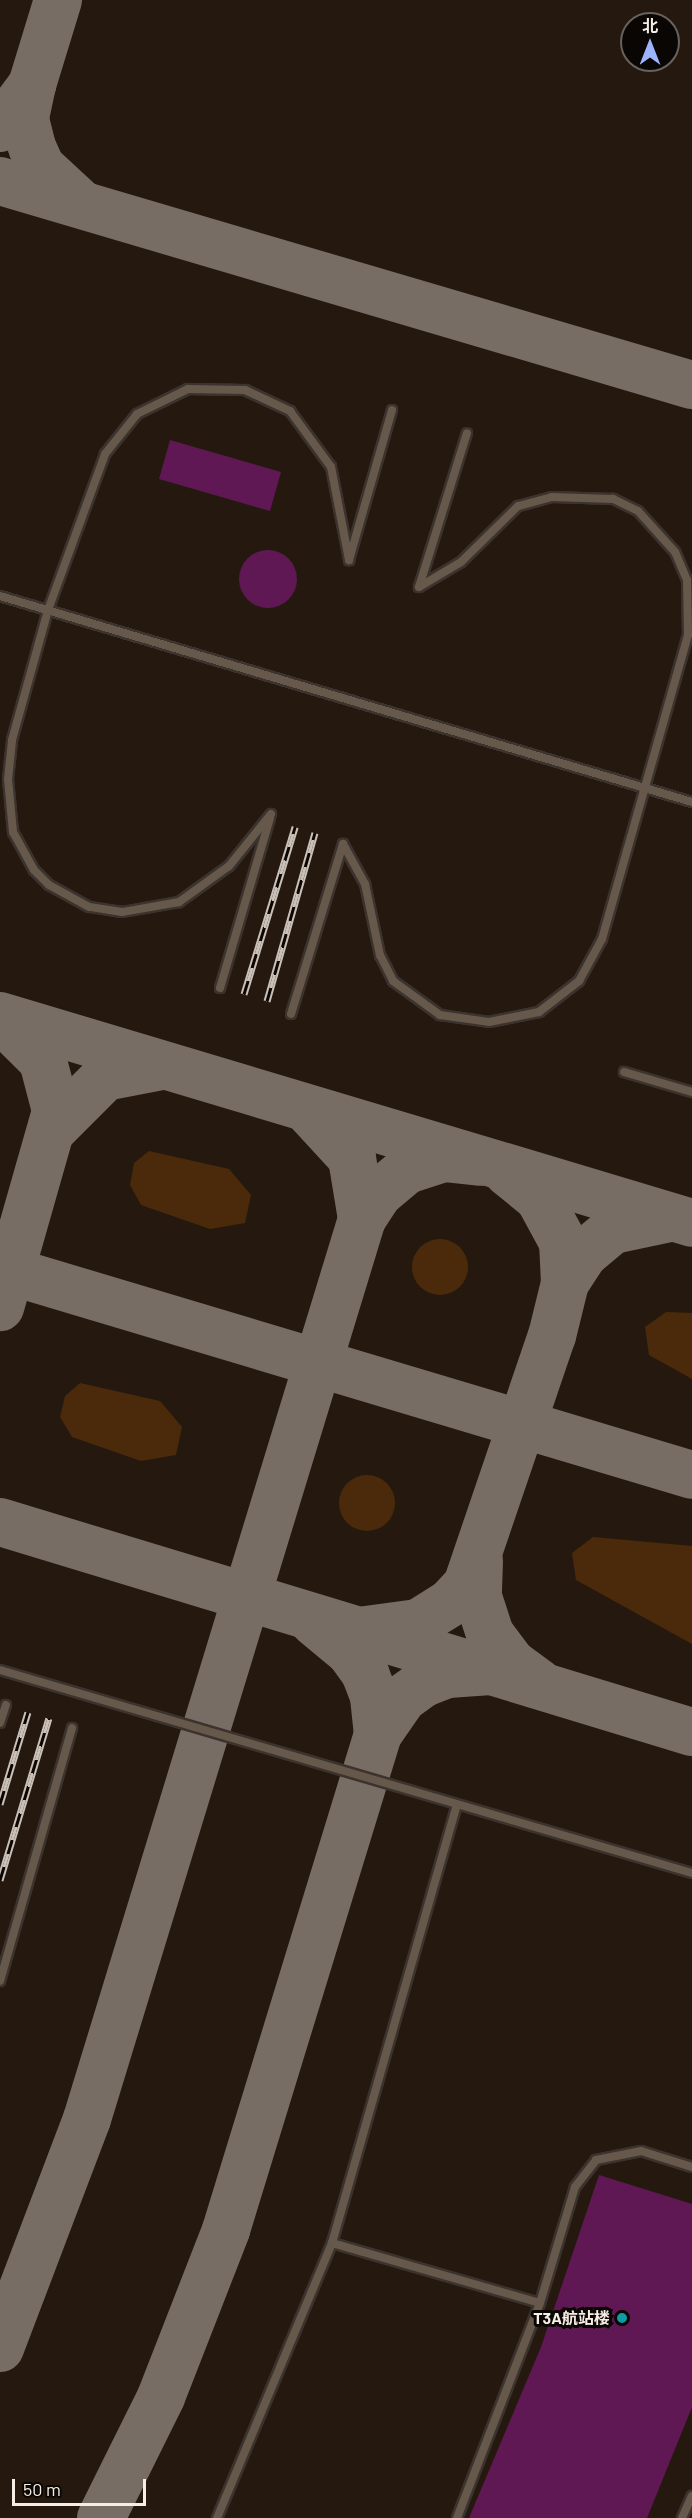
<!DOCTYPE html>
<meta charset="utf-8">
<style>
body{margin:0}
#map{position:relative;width:692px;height:2518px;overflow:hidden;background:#25190f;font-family:Barlow,"Noto Sans SC",sans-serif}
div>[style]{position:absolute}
.green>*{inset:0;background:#4a2a0a}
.round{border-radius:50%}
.taxiway>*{height:48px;margin:-24px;padding:0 24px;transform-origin:24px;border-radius:24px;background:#786d64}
.building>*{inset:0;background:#5f1854}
.roads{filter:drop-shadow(2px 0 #3c332e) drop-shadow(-2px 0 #3c332e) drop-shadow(0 2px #3c332e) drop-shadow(0 -2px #3c332e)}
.lane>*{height:8px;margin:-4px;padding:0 4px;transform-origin:4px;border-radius:4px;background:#67584c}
.rail>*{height:7px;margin-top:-3.5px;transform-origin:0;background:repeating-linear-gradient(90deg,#0a0603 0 14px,#cac1b9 0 28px);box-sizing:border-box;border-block:2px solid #cac1b9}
.dots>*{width:16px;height:16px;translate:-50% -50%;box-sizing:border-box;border:3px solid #0a0603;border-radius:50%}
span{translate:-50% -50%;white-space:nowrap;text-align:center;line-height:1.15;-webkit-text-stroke:6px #0a0603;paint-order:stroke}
.poi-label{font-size:16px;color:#f6ede6;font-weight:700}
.right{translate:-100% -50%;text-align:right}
.north{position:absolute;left:620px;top:12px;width:60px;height:60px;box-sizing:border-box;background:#0a0603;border:2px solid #68625e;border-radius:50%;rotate:0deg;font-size:16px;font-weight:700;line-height:24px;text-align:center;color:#f6ede6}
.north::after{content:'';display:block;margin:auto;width:21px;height:27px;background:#9eb3fd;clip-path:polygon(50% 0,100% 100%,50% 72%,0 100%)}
.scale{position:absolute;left:12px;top:2479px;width:134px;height:27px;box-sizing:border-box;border:3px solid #f6ede6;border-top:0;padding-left:8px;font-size:18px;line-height:21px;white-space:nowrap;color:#f6ede6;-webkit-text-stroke:4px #0a0603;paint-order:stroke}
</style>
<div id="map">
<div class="green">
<i style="clip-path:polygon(149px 1151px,229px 1169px,251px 1195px,245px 1223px,210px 1229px,141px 1205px,130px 1185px,134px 1163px)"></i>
<i class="round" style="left:412px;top:1239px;width:56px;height:56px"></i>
<i style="clip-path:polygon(666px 1312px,692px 1313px,692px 1379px,649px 1355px,645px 1327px)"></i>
<i style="clip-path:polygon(80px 1383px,160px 1401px,182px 1427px,176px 1455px,141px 1461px,72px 1437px,60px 1417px,65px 1396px)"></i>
<i class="round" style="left:339px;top:1475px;width:56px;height:56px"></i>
<i style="clip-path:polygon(593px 1537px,692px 1546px,692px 1644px,576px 1580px,572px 1553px)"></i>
</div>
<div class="taxiway">
<i style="left:32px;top:85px;width:89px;rotate:-73deg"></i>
<i style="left:0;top:128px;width:54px;rotate:-53.3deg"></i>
<i style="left:32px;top:85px;width:35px;rotate:102deg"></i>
<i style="left:25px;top:119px;width:29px;rotate:76deg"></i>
<i style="left:32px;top:147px;width:22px;rotate:66deg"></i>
<i style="left:41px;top:167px;width:53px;rotate:42.7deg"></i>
<i style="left:0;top:181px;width:721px;rotate:16.43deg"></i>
<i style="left:0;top:1016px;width:722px;rotate:16.65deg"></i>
<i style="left:0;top:1018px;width:61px;rotate:45deg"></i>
<i style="left:43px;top:1061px;width:52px;rotate:75.4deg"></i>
<i style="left:56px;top:1111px;width:204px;rotate:105.9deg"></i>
<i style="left:306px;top:1108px;width:68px;rotate:47.4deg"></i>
<i style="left:352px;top:1158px;width:62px;rotate:80.7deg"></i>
<i style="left:55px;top:1127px;width:71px;rotate:-45deg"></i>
<i style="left:105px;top:1077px;width:58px;rotate:-10.9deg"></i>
<i style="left:0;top:1268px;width:722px;rotate:16.65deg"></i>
<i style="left:565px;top:1283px;width:35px;rotate:-57deg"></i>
<i style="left:584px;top:1254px;width:38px;rotate:-40deg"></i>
<i style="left:613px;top:1230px;width:58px;rotate:-11.9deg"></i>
<i style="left:0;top:1522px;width:723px;rotate:16.88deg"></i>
<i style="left:479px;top:1561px;width:36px;rotate:92deg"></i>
<i style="left:478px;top:1597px;width:39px;rotate:72deg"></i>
<i style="left:490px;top:1634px;width:38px;rotate:53deg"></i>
<i style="left:513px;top:1664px;width:32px;rotate:36deg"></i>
<i style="left:314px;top:1622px;width:47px;rotate:39.8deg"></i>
<i style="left:350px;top:1652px;width:26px;rotate:54deg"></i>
<i style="left:365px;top:1673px;width:26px;rotate:69deg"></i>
<i style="left:374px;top:1697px;width:37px;rotate:84deg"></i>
<i style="left:366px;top:1630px;width:52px;rotate:-7.7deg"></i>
<i style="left:418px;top:1623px;width:38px;rotate:-32deg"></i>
<i style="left:450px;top:1603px;width:25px;rotate:-47deg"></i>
<i style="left:467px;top:1585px;width:263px;rotate:-71.2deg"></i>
<i style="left:552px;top:1336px;width:55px;rotate:-76.2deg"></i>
<i style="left:565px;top:1283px;width:41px;rotate:-92.8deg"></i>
<i style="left:563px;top:1242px;width:50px;rotate:-118.6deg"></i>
<i style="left:539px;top:1198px;width:41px;rotate:-140.9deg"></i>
<i style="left:0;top:2348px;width:245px;rotate:-69.2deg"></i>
<i style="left:87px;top:2119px;width:941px;rotate:-73.01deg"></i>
<i style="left:362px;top:1219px;width:30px;rotate:-57deg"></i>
<i style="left:378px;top:1194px;width:38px;rotate:-40deg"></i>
<i style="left:407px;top:1170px;width:39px;rotate:-18deg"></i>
<i style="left:444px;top:1158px;width:37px;rotate:6deg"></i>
<i style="left:101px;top:2518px;width:135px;rotate:-63.6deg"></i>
<i style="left:161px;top:2397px;width:179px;rotate:-68.7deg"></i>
<i style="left:226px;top:2230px;width:519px;rotate:-72.96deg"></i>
<i style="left:378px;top:1734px;width:44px;rotate:-55.2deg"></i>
<i style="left:403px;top:1698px;width:26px;rotate:-36deg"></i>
<i style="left:424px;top:1683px;width:26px;rotate:-21deg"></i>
<i style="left:448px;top:1674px;width:39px;rotate:-4deg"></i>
</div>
<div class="building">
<i style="clip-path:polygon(170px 440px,281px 472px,270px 511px,159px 479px)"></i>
<i class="round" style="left:239px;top:550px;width:58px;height:58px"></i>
<i style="clip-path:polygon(599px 2175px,692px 2204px,692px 2407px,647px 2518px,469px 2518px,541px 2347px)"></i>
</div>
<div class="roads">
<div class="lane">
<i style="left:349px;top:560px;width:156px;rotate:-74deg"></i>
<i style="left:419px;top:587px;width:161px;rotate:-72.7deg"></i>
<i style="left:0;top:596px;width:722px;rotate:16.58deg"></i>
<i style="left:271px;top:814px;width:67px;rotate:128.9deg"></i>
<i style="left:229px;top:866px;width:62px;rotate:144.2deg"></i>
<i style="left:179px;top:902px;width:58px;rotate:170deg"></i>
<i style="left:122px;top:912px;width:33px;rotate:-171deg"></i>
<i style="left:89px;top:907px;width:46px;rotate:-151.2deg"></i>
<i style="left:49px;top:885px;width:21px;rotate:-135deg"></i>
<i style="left:34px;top:870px;width:43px;rotate:-118.9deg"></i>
<i style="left:13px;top:832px;width:53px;rotate:-95.4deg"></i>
<i style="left:8px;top:779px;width:39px;rotate:-84deg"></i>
<i style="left:12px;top:740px;width:135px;rotate:-74.5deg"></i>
<i style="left:48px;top:610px;width:166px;rotate:-69.9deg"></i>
<i style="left:105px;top:454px;width:51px;rotate:-51.3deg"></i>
<i style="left:137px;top:414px;width:57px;rotate:-26.1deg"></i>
<i style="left:188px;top:389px;width:57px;rotate:1deg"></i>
<i style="left:245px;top:390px;width:50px;rotate:25deg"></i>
<i style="left:290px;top:411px;width:69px;rotate:53.8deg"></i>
<i style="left:331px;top:467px;width:95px;rotate:79deg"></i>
<i style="left:343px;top:844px;width:46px;rotate:61.2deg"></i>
<i style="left:365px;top:884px;width:73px;rotate:78.1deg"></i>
<i style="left:380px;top:955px;width:29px;rotate:63deg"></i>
<i style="left:393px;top:981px;width:58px;rotate:35.9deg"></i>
<i style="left:440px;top:1015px;width:49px;rotate:8.1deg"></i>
<i style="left:489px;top:1022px;width:51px;rotate:-11.3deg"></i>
<i style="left:539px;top:1012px;width:51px;rotate:-37.8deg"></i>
<i style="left:579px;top:981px;width:48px;rotate:-61.3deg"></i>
<i style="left:602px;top:939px;width:316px;rotate:-74.2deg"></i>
<i style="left:688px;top:635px;width:55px;rotate:-91deg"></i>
<i style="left:687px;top:580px;width:30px;rotate:-113deg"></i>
<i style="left:675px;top:552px;width:55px;rotate:-132.1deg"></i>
<i style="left:638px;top:511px;width:28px;rotate:-154deg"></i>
<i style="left:613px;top:499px;width:61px;rotate:-178.1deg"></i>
<i style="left:552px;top:497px;width:35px;rotate:165deg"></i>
<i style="left:518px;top:506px;width:80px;rotate:135.5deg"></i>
<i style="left:461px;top:562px;width:49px;rotate:149.2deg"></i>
<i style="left:220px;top:988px;width:177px;rotate:-73.6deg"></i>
<i style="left:291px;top:1014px;width:178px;rotate:-73deg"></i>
<i style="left:624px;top:1072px;width:71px;rotate:16.4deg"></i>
<i style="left:0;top:1670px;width:721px;rotate:16.35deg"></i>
<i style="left:0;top:1723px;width:19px;rotate:-72deg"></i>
<i style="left:0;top:1981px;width:263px;rotate:-74.1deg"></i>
<i style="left:332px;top:2243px;width:216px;rotate:16.1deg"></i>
<i style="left:217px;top:2518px;width:298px;rotate:-67.3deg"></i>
<i style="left:332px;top:2243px;width:455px;rotate:-74.1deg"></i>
<i style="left:457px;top:2518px;width:230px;rotate:-68.9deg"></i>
<i style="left:540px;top:2303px;width:121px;rotate:-73.2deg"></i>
<i style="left:575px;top:2187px;width:34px;rotate:-52deg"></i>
<i style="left:596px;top:2160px;width:46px;rotate:-11.3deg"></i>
<i style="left:641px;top:2151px;width:53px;rotate:17.4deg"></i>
<i style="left:682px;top:2518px;width:24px;rotate:-66deg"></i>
</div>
</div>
<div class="rail">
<i style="left:244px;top:994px;width:175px;rotate:-73deg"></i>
<i style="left:267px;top:1001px;width:175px;rotate:-74.1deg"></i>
<i style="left:0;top:1804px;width:96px;rotate:-73.1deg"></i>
<i style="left:0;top:1880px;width:169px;rotate:-73.2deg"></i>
</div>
<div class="dots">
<i style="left:622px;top:2318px;background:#0f9aa8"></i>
</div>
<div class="poi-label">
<span class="right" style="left:610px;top:2318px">T3A航站楼</span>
</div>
<div class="north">北</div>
<div class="scale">50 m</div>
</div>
